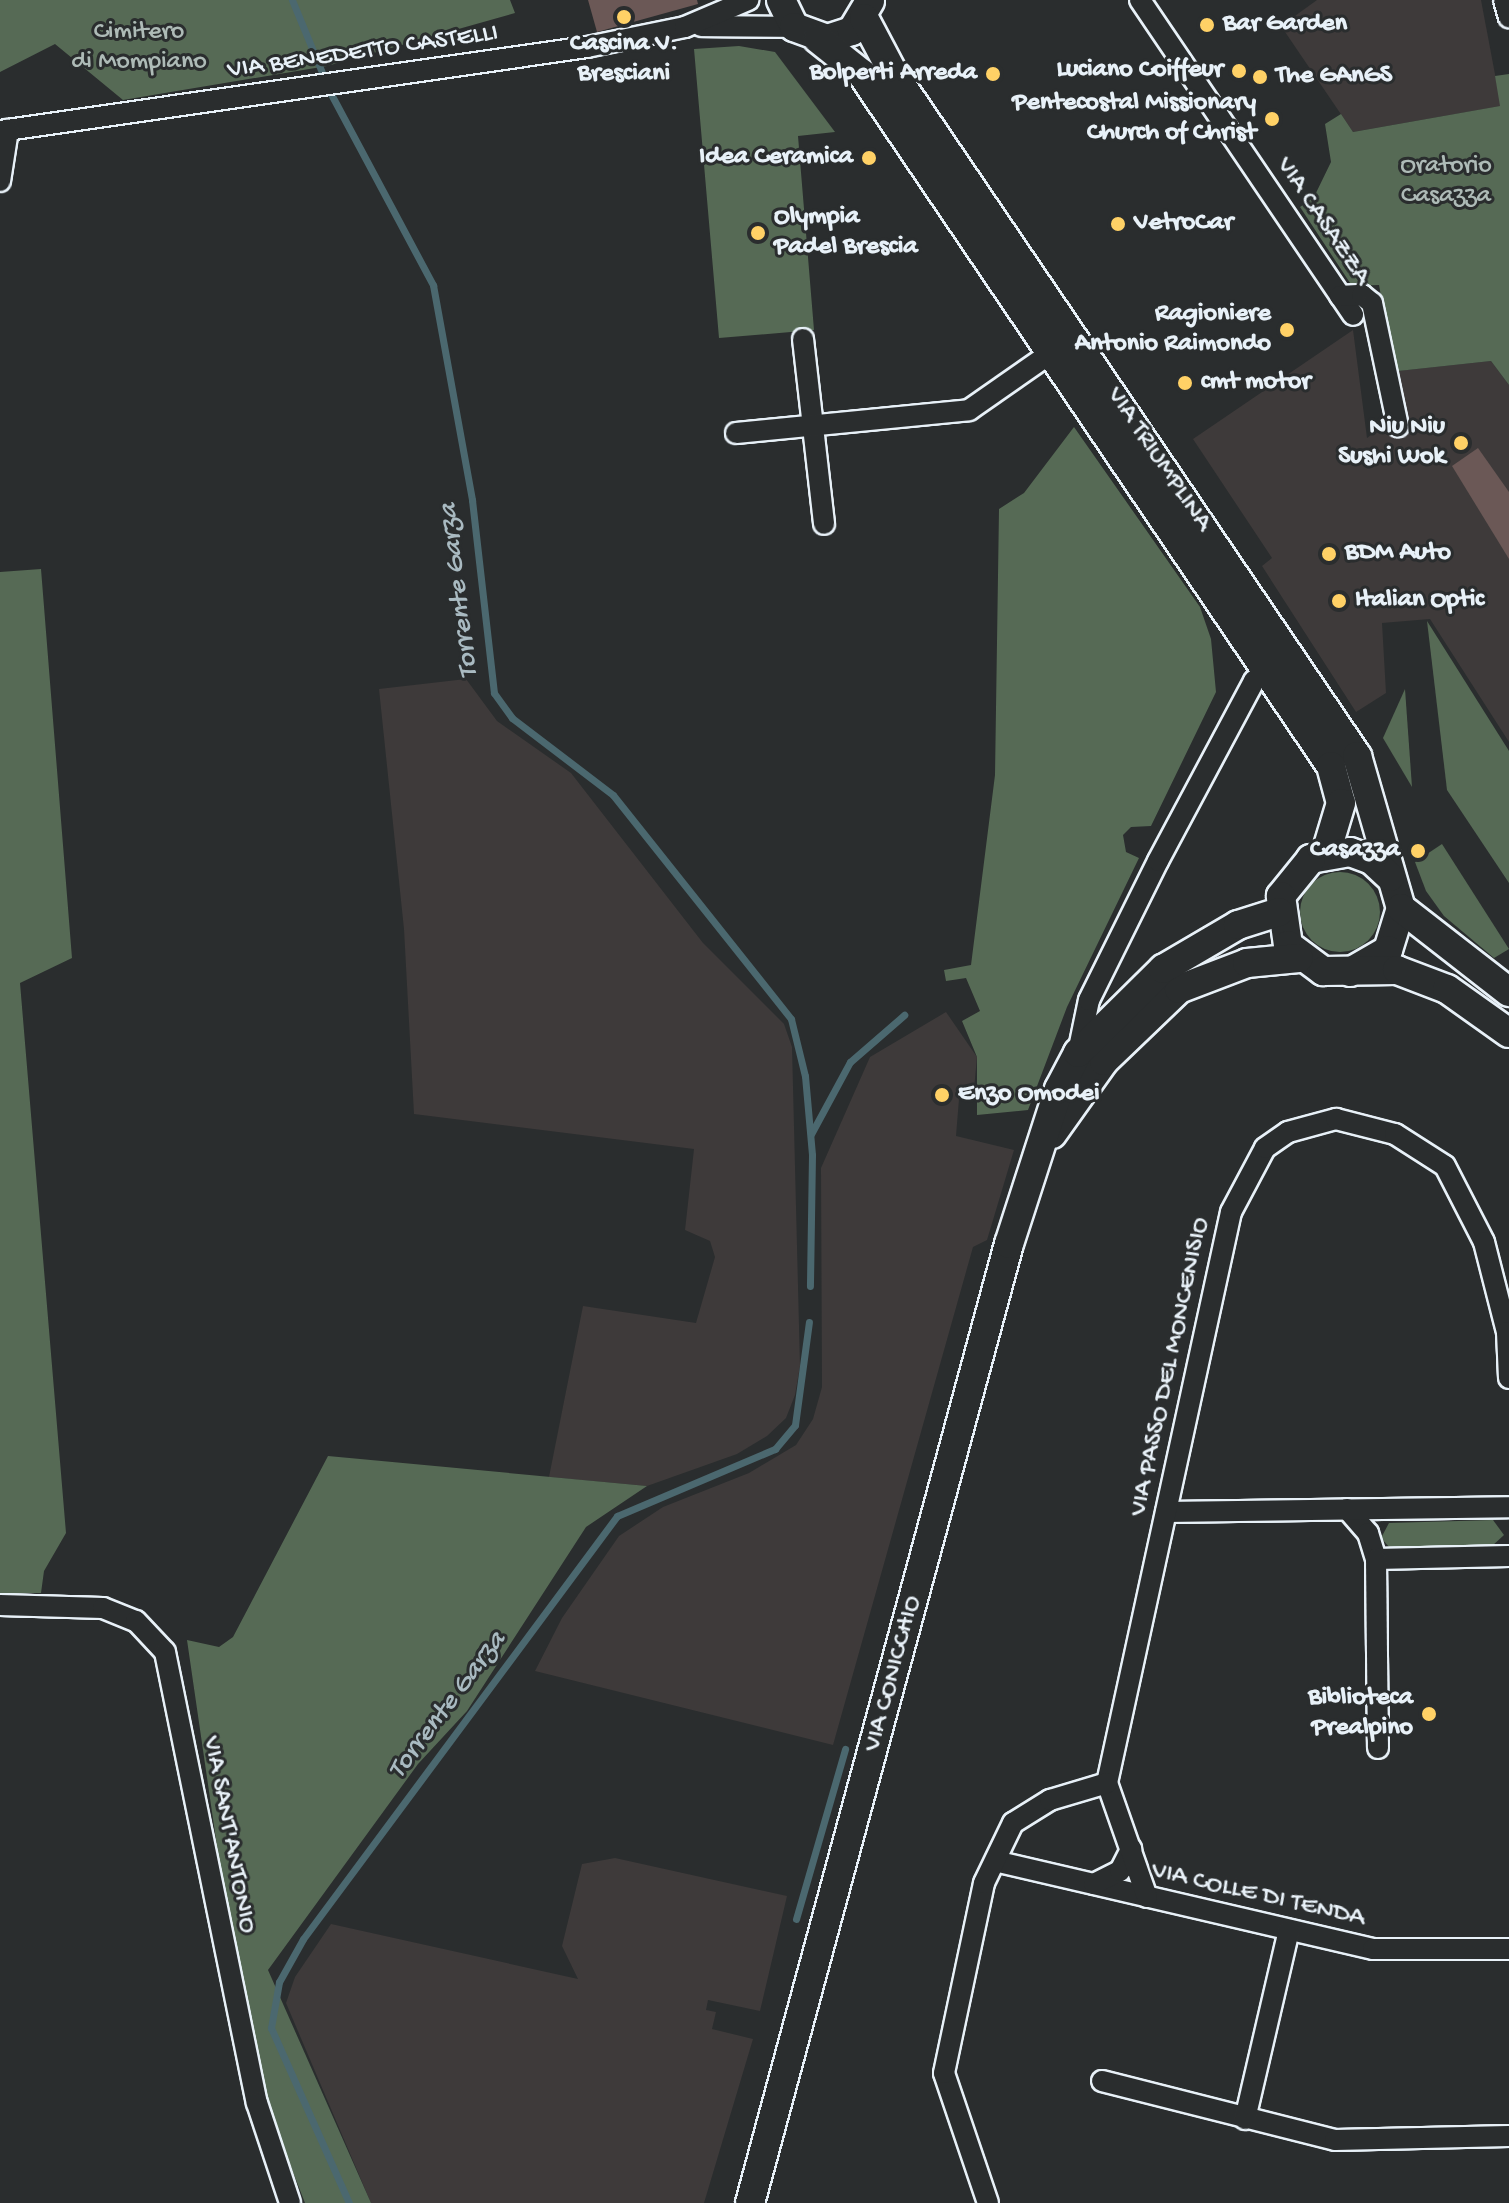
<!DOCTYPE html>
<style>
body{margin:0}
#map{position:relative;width:1509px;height:2203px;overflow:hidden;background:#2a2d2e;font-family:"Gochi Hand",sans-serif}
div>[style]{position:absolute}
.built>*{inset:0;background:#3e3a3a}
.green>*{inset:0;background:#566a55}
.round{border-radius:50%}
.stream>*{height:7px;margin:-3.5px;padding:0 3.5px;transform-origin:3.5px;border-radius:3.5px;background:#4b686f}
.building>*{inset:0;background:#6b5856}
.roads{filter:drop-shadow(2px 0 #e8f1f8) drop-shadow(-2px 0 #e8f1f8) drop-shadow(0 2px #e8f1f8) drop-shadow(0 -2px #e8f1f8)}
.street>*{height:20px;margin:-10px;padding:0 10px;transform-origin:10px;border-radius:10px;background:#2a2d2e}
.secondary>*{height:28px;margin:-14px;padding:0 14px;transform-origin:14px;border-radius:14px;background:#2a2d2e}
.dots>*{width:22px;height:22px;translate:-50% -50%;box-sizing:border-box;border:4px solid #2a2d2e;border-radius:50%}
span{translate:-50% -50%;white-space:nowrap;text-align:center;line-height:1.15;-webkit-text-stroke:6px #2a2d2e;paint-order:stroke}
.poi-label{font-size:26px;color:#e8f1f8;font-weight:700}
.left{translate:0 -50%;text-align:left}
.right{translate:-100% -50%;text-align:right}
.park-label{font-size:26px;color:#aebbb7}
.street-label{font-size:26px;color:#e8f1f8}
.water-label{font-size:28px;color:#a9bac1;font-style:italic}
</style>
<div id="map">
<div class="built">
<i style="clip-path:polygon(1317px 0,1481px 0,1501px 106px,1353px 132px,1281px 26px)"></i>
<i style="clip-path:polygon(1353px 330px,1367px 438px,1402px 412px,1397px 371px,1491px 361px,1509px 385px,1509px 742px,1430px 619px,1382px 623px,1386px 693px,1356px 712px,1262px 566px,1272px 558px,1193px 439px)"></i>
<i style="clip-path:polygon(466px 679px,497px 721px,571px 773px,703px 943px,784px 1024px,792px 1047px,800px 1366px,795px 1395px,786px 1418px,767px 1436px,737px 1454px,647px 1486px,549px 1477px,583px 1306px,696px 1323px,715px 1257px,710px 1241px,685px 1230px,694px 1149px,414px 1114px,404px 929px,379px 689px)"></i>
<i style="clip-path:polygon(946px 1012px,977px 1057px,973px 1100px,959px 1099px,956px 1136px,1014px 1150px,987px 1240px,973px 1247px,833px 1745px,535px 1671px,562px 1618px,619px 1536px,663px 1507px,749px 1473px,796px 1445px,813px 1419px,822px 1387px,821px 1168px,870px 1057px)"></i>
<i style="clip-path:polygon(615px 1858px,787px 1896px,760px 2011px,708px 2000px,706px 2010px,716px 2012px,712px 2029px,753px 2039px,704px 2203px,371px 2203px,286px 2003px,295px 1977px,331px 1924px,578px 1979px,562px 1946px,582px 1864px)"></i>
</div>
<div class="green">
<i style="clip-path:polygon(0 0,510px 0,515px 13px,327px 66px,123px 100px,55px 44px,0 72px)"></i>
<i style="clip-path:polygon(739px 46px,775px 52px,835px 132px,798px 136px,814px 330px,719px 338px,694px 49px)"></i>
<i style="clip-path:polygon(1509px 74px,1509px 385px,1491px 361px,1398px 371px,1402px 412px,1379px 285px,1352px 286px,1300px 207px,1314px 197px,1331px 162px,1325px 124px,1341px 114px,1353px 132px,1500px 106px,1495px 76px)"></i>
<i style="clip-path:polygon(1074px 427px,1200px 607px,1211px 639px,1216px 692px,1151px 826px,1131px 827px,1123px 835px,1126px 852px,1139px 858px,1067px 1007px,1028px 1110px,977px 1115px,977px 1057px,962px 1021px,980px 1011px,966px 978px,946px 981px,944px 970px,971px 965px,995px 775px,999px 509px,1024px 493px)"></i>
<i style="clip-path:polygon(41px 569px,72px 958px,20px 983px,66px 1533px,44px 1571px,41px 1593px,0 1593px,0 572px)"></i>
<i style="clip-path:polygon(1427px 621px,1509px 751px,1509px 883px,1447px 790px)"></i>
<i style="clip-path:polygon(1405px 689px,1412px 787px,1383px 738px)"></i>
<i style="clip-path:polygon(1442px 844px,1509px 949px,1494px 958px,1444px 916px,1426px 891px,1415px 862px)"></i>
<i class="round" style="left:1300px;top:872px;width:80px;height:80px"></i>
<i style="clip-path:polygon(328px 1456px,647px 1486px,586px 1527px,467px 1711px,418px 1764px,268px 1970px,371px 2203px,305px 2203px,267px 2105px,220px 1867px,187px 1640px,219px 1647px,233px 1637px)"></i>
<i style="clip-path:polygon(1493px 1520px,1504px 1535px,1492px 1546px,1391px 1549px,1381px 1538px,1389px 1523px)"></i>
</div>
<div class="stream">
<i style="left:292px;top:0;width:102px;rotate:67.5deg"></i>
<i style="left:331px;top:94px;width:217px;rotate:61.9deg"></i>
<i style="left:433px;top:285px;width:219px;rotate:79.7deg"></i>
<i style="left:472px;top:500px;width:194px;rotate:83.5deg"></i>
<i style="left:494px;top:693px;width:31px;rotate:54deg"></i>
<i style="left:512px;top:718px;width:127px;rotate:37.3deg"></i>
<i style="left:613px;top:795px;width:286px;rotate:51.5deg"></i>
<i style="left:791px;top:1019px;width:59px;rotate:76.2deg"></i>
<i style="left:805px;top:1076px;width:79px;rotate:84.9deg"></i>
<i style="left:812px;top:1155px;width:131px;rotate:90.9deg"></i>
<i style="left:811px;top:1134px;width:82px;rotate:-61.6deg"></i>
<i style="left:850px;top:1062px;width:72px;rotate:-41deg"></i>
<i style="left:796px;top:1919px;width:177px;rotate:-73.9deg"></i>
<i style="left:349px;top:2203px;width:192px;rotate:-114deg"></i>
<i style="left:271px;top:2028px;width:47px;rotate:-80.1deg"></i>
<i style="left:279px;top:1982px;width:49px;rotate:-60.8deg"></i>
<i style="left:303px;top:1939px;width:527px;rotate:-53.41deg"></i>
<i style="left:617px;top:1516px;width:172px;rotate:-23deg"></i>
<i style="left:775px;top:1449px;width:31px;rotate:-50deg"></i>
<i style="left:795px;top:1425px;width:104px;rotate:-82.3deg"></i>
</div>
<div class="building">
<i style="clip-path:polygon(588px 0,697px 0,698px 4px,597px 32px)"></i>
<i style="clip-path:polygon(1478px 448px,1509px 492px,1509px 559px,1452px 466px)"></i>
</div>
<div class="roads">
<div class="street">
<i style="left:1140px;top:0;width:380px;rotate:55.9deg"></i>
<i style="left:1504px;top:0;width:18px;rotate:74deg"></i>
<i style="left:701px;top:26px;width:93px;rotate:0.6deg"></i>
<i style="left:0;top:131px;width:593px;rotate:-8.14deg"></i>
<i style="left:587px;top:47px;width:100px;rotate:-11.5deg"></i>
<i style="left:685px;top:27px;width:69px;rotate:-23.2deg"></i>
<i style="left:0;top:181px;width:52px;rotate:-81.1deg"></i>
<i style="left:1340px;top:296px;width:22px;rotate:-3deg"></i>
<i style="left:1362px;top:295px;width:13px;rotate:39deg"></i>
<i style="left:1372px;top:303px;width:126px;rotate:78.1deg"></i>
<i style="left:803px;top:339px;width:186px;rotate:83.5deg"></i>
<i style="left:736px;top:433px;width:234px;rotate:-5.6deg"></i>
<i style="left:969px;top:410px;width:101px;rotate:-34.9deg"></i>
<i style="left:1078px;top:1053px;width:54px;rotate:-78.3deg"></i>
<i style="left:1089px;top:1000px;width:155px;rotate:-63.6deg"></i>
<i style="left:1158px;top:861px;width:204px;rotate:-61.9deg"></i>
<i style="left:1254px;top:681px;width:18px;rotate:-38deg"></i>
<i style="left:1347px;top:1509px;width:32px;rotate:49deg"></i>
<i style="left:1368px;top:1533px;width:27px;rotate:73deg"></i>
<i style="left:1376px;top:1559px;width:133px;rotate:-1.3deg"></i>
<i style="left:1166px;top:1512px;width:343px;rotate:-0.8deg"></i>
<i style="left:1376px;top:1559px;width:189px;rotate:89.4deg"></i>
<i style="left:0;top:1605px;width:103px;rotate:1.7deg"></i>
<i style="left:103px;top:1608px;width:35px;rotate:22deg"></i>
<i style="left:136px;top:1621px;width:42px;rotate:46.9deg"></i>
<i style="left:165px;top:1652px;width:460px;rotate:78.5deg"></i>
<i style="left:257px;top:2103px;width:105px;rotate:71.7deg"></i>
<i style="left:999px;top:1862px;width:384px;rotate:13.1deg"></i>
<i style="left:1373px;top:1949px;width:136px"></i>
<i style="left:1094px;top:1884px;width:29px;rotate:-27deg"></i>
<i style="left:1120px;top:1871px;width:25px;rotate:-63deg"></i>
<i style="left:1147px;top:1897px;width:121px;rotate:-109.3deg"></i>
<i style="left:1107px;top:1783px;width:584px;rotate:-77.75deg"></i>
<i style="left:1231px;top:1212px;width:72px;rotate:-62deg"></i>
<i style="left:1265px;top:1148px;width:28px;rotate:-35deg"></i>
<i style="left:1288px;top:1132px;width:50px;rotate:-15.2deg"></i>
<i style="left:1336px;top:1119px;width:61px;rotate:14.3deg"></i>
<i style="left:1395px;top:1134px;width:59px;rotate:32.6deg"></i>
<i style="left:1445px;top:1166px;width:85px;rotate:62.8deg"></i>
<i style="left:1484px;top:1242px;width:93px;rotate:75.7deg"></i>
<i style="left:1507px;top:1332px;width:46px;rotate:87.5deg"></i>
<i style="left:1102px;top:2081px;width:240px;rotate:14.2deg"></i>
<i style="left:1335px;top:2140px;width:174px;rotate:-1.3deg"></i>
<i style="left:1245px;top:2119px;width:194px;rotate:-76.9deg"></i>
<i style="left:988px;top:2203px;width:137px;rotate:-108.7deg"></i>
<i style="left:944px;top:2073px;width:194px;rotate:-78.1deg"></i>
<i style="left:984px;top:1883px;width:67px;rotate:-64.2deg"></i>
<i style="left:1013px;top:1823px;width:44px;rotate:-31.9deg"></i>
<i style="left:1050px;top:1800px;width:59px;rotate:-16.6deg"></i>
</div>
<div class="secondary">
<i style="left:781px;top:0;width:30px;rotate:64deg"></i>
<i style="left:794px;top:27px;width:35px;rotate:20deg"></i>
<i style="left:827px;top:39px;width:26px;rotate:-18deg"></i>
<i style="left:852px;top:31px;width:35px;rotate:-59deg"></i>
<i style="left:864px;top:18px;width:62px;rotate:62.2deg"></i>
<i style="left:893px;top:73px;width:826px;rotate:55.81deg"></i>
<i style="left:1357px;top:756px;width:158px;rotate:73.9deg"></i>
<i style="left:1401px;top:908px;width:44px;rotate:107.2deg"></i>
<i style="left:1388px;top:950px;width:44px;rotate:149.9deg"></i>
<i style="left:818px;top:39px;width:56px;rotate:38.5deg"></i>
<i style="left:862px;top:74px;width:836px;rotate:55.87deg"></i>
<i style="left:1331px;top:766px;width:38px;rotate:75deg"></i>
<i style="left:1341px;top:803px;width:52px;rotate:106.7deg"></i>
<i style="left:1390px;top:877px;width:25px;rotate:-137deg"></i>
<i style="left:1372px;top:860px;width:23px;rotate:-160deg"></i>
<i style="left:1350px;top:852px;width:40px;rotate:170deg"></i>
<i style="left:1311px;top:859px;width:48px;rotate:129deg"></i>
<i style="left:1281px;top:896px;width:49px;rotate:81.9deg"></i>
<i style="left:1288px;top:945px;width:44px;rotate:36.6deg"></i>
<i style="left:1323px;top:971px;width:74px;rotate:-0.8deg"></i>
<i style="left:1397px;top:970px;width:53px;rotate:20.8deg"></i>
<i style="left:1447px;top:989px;width:76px;rotate:35.4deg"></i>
<i style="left:1401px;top:908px;width:137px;rotate:37.9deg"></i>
<i style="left:1052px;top:1134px;width:90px;rotate:-54.5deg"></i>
<i style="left:1104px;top:1061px;width:104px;rotate:-43.8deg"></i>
<i style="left:1179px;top:989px;width:73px;rotate:-20.9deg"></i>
<i style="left:1247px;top:963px;width:52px;rotate:-5.5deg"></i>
<i style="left:750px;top:2203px;width:993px;rotate:-74.89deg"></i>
<i style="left:1009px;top:1244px;width:163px;rotate:-72.1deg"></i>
<i style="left:1059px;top:1089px;width:41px;rotate:-62.2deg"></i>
<i style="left:1078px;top:1053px;width:120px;rotate:-44.7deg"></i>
<i style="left:1163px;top:969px;width:87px;rotate:-30.4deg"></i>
<i style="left:1238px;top:925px;width:43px;rotate:-17.6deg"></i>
</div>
</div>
<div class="dots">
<i style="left:624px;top:17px;background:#ffd166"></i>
<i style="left:1207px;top:25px;background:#ffd166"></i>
<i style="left:1239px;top:71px;background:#ffd166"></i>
<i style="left:993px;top:74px;background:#ffd166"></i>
<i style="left:1260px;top:77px;background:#ffd166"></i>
<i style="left:1272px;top:119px;background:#ffd166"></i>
<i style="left:869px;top:158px;background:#ffd166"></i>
<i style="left:1118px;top:224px;background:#ffd166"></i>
<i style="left:758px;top:233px;background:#ffd166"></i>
<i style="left:1287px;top:330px;background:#ffd166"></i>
<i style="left:1185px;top:383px;background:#ffd166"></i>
<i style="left:1461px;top:443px;background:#ffd166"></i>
<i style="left:1329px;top:554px;background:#ffd166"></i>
<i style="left:1339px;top:601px;background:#ffd166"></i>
<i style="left:1418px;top:851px;background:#ffd166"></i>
<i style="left:942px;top:1095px;background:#ffd166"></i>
<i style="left:1429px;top:1714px;background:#ffd166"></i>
</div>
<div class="poi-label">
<span class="left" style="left:1223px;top:25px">Bar Garden</span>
<span style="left:624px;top:60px">Cascina V.<br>Bresciani</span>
<span class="right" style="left:1223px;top:71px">Luciano Coiffeur</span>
<span class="right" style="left:977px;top:74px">Bolperti Arreda</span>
<span class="left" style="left:1276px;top:77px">The GAnGS</span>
<span class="right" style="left:1256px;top:119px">Pentecostal Missionary<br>Church of Christ</span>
<span class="right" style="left:853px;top:158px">Idea Ceramica</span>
<span class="left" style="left:774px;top:233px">Olympia<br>Padel Brescia</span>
<span class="left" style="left:1134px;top:224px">VetroCar</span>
<span class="right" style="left:1271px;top:330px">Ragioniere<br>Antonio Raimondo</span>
<span class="left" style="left:1201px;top:383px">cmt motor</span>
<span class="right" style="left:1445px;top:443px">Niu Niu<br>Sushi Wok</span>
<span class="left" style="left:1345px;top:554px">BDM Auto</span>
<span class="left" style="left:1355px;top:601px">Italian Optic</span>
<span class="right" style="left:1400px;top:851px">Casazza</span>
<span class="left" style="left:958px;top:1095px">Enzo Omodei</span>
<span class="right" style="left:1413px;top:1714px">Biblioteca<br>Prealpino</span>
</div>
<div class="park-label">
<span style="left:139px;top:48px">Cimitero<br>di Mompiano</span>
<span style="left:1446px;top:182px">Oratorio<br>Casazza</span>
</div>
<div class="street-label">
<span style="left:363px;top:53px;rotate:-8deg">VIA BENEDETTO CASTELLI</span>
<span style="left:1322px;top:222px;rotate:56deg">VIA CASAZZA</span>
<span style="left:1158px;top:460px;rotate:56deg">VIA TRIUMPLINA</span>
<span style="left:1171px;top:1367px;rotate:-78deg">VIA PASSO DEL MONCENISIO</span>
<span style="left:894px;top:1674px;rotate:-75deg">VIA CONICCHIO</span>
<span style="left:228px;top:1835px;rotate:79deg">VIA SANT'ANTONIO</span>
<span style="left:1258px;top:1896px;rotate:13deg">VIA COLLE DI TENDA</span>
</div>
<div class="water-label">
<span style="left:460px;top:591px;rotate:-97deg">Torrente Garza</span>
<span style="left:448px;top:1706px;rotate:-53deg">Torrente Garza</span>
</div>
</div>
